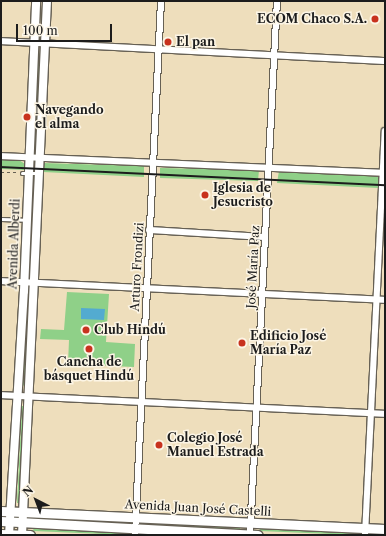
<!DOCTYPE html>
<meta charset="utf-8">
<style>
body{margin:0}
#map{position:relative;width:386px;height:536px;overflow:hidden;background:#eedebc;font-family:"Libre Caslon Text",serif}
div>[style]{position:absolute}
.green>*{inset:0;background:#8fd088}
.water>*{inset:0;background:#53abd0}
.path>*{height:1px;margin-top:-0.5px;transform-origin:0;background:repeating-linear-gradient(90deg,#666054 0 3px,transparent 0 6px)}
.roads{filter:drop-shadow(1px 0 #666054) drop-shadow(-1px 0 #666054) drop-shadow(0 1px #666054) drop-shadow(0 -1px #666054)}
.lane>*{height:3px;margin:-1.5px;padding:0 1.5px;transform-origin:1.5px;border-radius:1.5px;background:#fff}
.street>*{height:5.5px;margin:-2.75px;padding:0 2.75px;transform-origin:2.75px;border-radius:2.75px;background:#fff}
.secondary>*{height:8px;margin:-4px;padding:0 4px;transform-origin:4px;border-radius:4px;background:#fff}
.primary>*{height:9px;margin:-4.5px;padding:0 4.5px;transform-origin:4.5px;border-radius:4.5px;background:#fff}
.rail>*{height:2px;margin:-1px;padding:0 1px;transform-origin:1px;border-radius:1px;background:#1c1c1c}
.dots>*{width:11px;height:11px;translate:-50% -50%;box-sizing:border-box;border:2px solid #fcf5e5;border-radius:50%}
span{translate:-50% -50%;white-space:nowrap;text-align:center;line-height:1.15;-webkit-text-stroke:3px #fcf5e5;paint-order:stroke}
.poi-label{font-size:12px;color:#1c1c1c;font-weight:700}
.right{translate:-100% -50%;text-align:right}
.left{translate:0 -50%;text-align:left}
.street-label{font-size:12px;color:#1c1c1c}
.frame{position:absolute;inset:0;border:2px solid #1c1c1c;pointer-events:none}
.north{position:absolute;left:16px;top:480px;width:40px;height:40px;-webkit-text-stroke:3px #fcf5e5;paint-order:stroke;rotate:318deg;font-size:11px;font-weight:700;line-height:16px;text-align:center;color:#1c1c1c}
.north::after{content:'';display:block;margin:auto;width:14px;height:18px;background:#1c1c1c;clip-path:polygon(50% 0,100% 100%,50% 72%,0 100%)}
.scale{position:absolute;left:16px;top:24px;width:96px;height:18px;box-sizing:border-box;border:2px solid #1c1c1c;border-top:0;padding-left:5px;font-size:12px;line-height:14px;white-space:nowrap;color:#1c1c1c;-webkit-text-stroke:3px #fcf5e5;paint-order:stroke}
</style>
<div id="map">
<div class="green">
<i style="clip-path:polygon(41px 53px,38px 145px,36px 148px,33px 145px,38px 55px)"></i>
<i style="clip-path:polygon(1px 159px,19px 160px,25px 164px,24px 170px,1px 169px)"></i>
<i style="clip-path:polygon(43px 163px,144px 166px,144px 177px,43px 172px)"></i>
<i style="clip-path:polygon(160px 168px,259px 170px,258px 181px,160px 178px)"></i>
<i style="clip-path:polygon(279px 171px,375px 175px,378px 177px,378px 188px,277px 183px)"></i>
<i style="clip-path:polygon(32px 179px,36px 179px,31px 269px,27px 269px)"></i>
<i style="clip-path:polygon(67px 292px,109px 294px,106px 342px,135px 344px,134px 367px,68px 364px,69px 340px,40px 339px,41px 329px,64px 330px)"></i>
<i style="clip-path:polygon(27px 296px,30px 296px,25px 385px,22px 386px)"></i>
<i style="clip-path:polygon(22px 406px,24px 406px,20px 503px,17px 503px)"></i>
<i style="clip-path:polygon(32px 517px,127px 521px,126px 524px)"></i>
<i style="clip-path:polygon(145px 522px,240px 526px,240px 529px,147px 525px)"></i>
<i style="clip-path:polygon(34px 527px,127px 532px,127px 535px,33px 531px)"></i>
<i style="clip-path:polygon(259px 527px,354px 531px,354px 535px,260px 531px)"></i>
</div>
<div class="water">
<i style="clip-path:polygon(81px 308px,105px 309px,104px 320px,81px 319px)"></i>
</div>
<div class="path">
<i style="left:1px;top:172px;width:15px"></i>
</div>
<div class="roads">
<div class="lane">
<i style="left:22px;top:173px;width:16px"></i>
<i style="left:1px;top:219px;width:24px;rotate:2deg"></i>
</div>
<div class="street">
<i style="left:1px;top:41px;width:385px;rotate:3deg"></i>
<i style="left:1px;top:156px;width:384px;rotate:2.5deg"></i>
<i style="left:149px;top:230px;width:116px;rotate:3.5deg"></i>
<i style="left:1px;top:281px;width:384px;rotate:2.8deg"></i>
<i style="left:1px;top:395px;width:384px;rotate:2.8deg"></i>
<i style="left:135px;top:535px;width:535px;rotate:-87.21deg"></i>
<i style="left:250px;top:535px;width:535px;rotate:-87.11deg"></i>
<i style="left:365px;top:535px;width:404px;rotate:-87.2deg"></i>
</div>
<div class="secondary">
<i style="left:9px;top:535px;width:244px;rotate:-86.5deg"></i>
<i style="left:24px;top:291px;width:290px;rotate:-87.6deg"></i>
<i style="left:22px;top:535px;width:535px;rotate:-87.32deg"></i>
</div>
<div class="primary">
<i style="left:1px;top:511px;width:384px;rotate:2.7deg"></i>
<i style="left:1px;top:521px;width:257px;rotate:3.1deg"></i>
<i style="left:1px;top:534px;width:29px;rotate:2deg"></i>
</div>
</div>
<div class="rail">
<i style="left:1px;top:167px;width:384px;rotate:2.7deg"></i>
</div>
<div class="dots">
<i style="left:375px;top:19px;background:#c8321e"></i>
<i style="left:168px;top:42px;background:#c8321e"></i>
<i style="left:27px;top:117px;background:#c8321e"></i>
<i style="left:205px;top:195px;background:#c8321e"></i>
<i style="left:86px;top:330px;background:#c8321e"></i>
<i style="left:242px;top:343px;background:#c8321e"></i>
<i style="left:89px;top:349px;background:#c8321e"></i>
<i style="left:159px;top:445px;background:#c8321e"></i>
</div>
<div class="poi-label">
<span class="right" style="left:367px;top:19px">ECOM Chaco S.A.</span>
<span class="left" style="left:176px;top:42px">El pan</span>
<span class="left" style="left:35px;top:117px">Navegando<br>el alma</span>
<span class="left" style="left:213px;top:195px">Iglesia de<br>Jesucristo</span>
<span class="left" style="left:94px;top:330px">Club Hindú</span>
<span class="left" style="left:250px;top:343px">Edificio José<br>María Paz</span>
<span style="left:89px;top:369px">Cancha de<br>básquet Hindú</span>
<span class="left" style="left:167px;top:445px">Colegio José<br>Manuel Estrada</span>
</div>
<div class="street-label">
<span style="left:14px;top:244px;rotate:-88deg">Avenida Alberdi</span>
<span style="left:137px;top:267px;rotate:-87deg">Arturo Frondizi</span>
<span style="left:253px;top:267px;rotate:-87deg">José María Paz</span>
<span style="left:198px;top:508px;rotate:3deg">Avenida Juan José Castelli</span>
</div>
<div class="frame"></div>
<div class="north">N</div>
<div class="scale">100 m</div>
</div>
